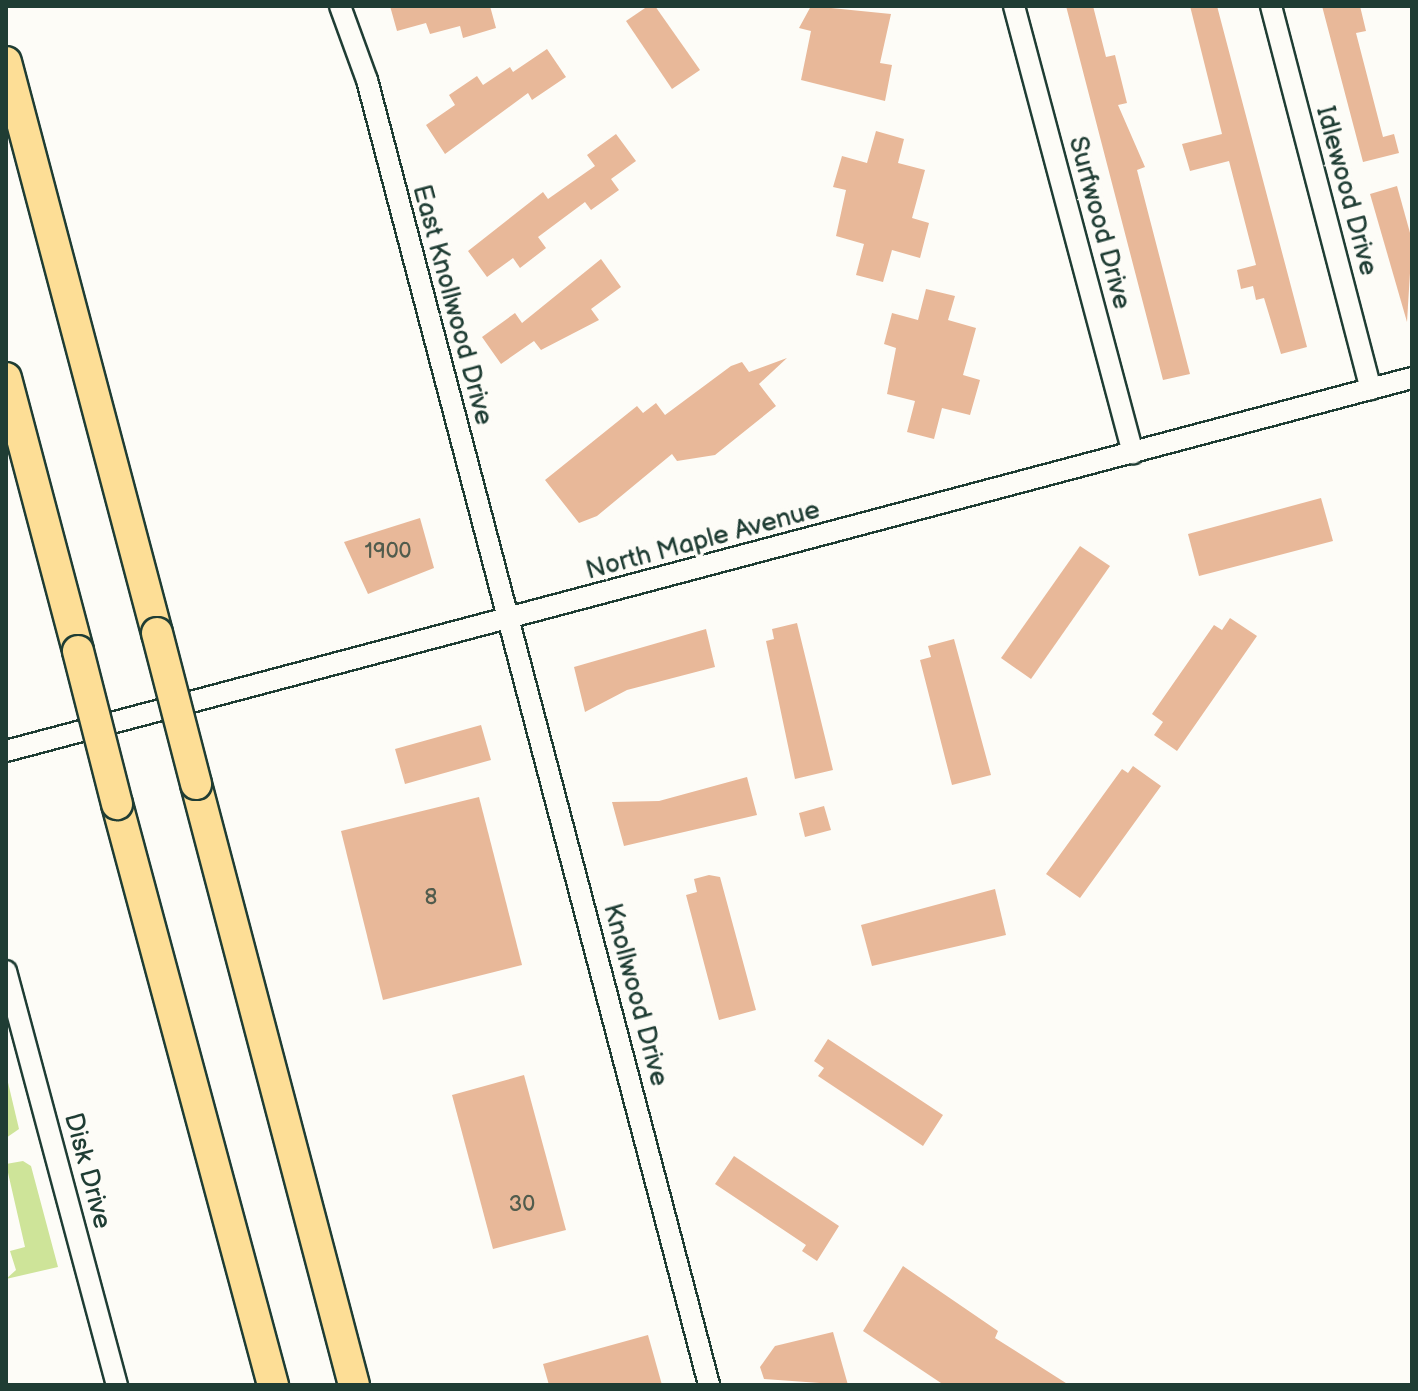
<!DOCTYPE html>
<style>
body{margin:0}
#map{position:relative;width:1418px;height:1391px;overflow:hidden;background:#fdfcf7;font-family:"Balsamiq Sans",sans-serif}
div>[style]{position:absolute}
.green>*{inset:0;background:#cee499}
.building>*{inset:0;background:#e8b899}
.roads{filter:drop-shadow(2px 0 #1f3d34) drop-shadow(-2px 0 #1f3d34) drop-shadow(0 2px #1f3d34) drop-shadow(0 -2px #1f3d34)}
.minor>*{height:20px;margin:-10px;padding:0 10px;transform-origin:10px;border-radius:10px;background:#fdfcf7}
.highway>*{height:30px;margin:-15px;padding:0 15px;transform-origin:15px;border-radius:15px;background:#fdde96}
.bridges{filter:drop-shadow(2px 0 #1f3d34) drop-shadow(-2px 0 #1f3d34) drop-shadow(0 2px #1f3d34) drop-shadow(0 -2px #1f3d34)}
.highway-bridge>*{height:30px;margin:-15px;padding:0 15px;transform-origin:15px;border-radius:15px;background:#fdde96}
span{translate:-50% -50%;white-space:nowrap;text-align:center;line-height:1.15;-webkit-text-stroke:7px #fdfcf7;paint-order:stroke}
.number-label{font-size:22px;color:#515c4d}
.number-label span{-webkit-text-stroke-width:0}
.street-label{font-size:26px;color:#1f3d34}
.frame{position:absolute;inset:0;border:8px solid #1f3d34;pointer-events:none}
</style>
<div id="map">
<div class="green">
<i style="clip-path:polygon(6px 1074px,19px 1129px,6px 1138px)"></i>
<i style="clip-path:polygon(23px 1161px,31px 1166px,58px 1267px,6px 1279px,16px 1270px,10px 1251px,25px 1247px,6px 1164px)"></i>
</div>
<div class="building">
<i style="clip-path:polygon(390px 6px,490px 6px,496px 28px,463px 38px,460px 26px,430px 34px,426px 23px,397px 31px)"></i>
<i style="clip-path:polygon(648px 6px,655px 6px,700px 70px,672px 89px,626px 21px)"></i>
<i style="clip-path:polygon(811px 6px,891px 14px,880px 63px,892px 65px,885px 101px,801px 80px,811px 31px,799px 28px)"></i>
<i style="clip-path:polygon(1066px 6px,1093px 6px,1106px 57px,1115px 55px,1127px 103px,1118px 105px,1145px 167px,1137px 170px,1190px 374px,1163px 380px)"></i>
<i style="clip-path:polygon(1190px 6px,1217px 6px,1307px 347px,1281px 354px,1264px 298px,1256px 300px,1253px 286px,1241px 289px,1237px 270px,1256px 265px,1229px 161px,1190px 171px,1182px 144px,1222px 134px)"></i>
<i style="clip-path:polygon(1322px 6px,1360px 6px,1366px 31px,1356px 33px,1383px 137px,1394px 134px,1399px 153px,1363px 162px)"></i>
<i style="clip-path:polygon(547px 49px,566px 77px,532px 100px,528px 93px,445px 154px,426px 125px,455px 105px,449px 95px,477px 76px,483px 85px,510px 67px,513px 72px)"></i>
<i style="clip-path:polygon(876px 131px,904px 139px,898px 163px,925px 170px,912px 218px,929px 223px,920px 258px,892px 250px,883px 282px,856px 275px,864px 244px,836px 236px,846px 190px,833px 187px,842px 156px,867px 163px)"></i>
<i style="clip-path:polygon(616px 134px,636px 161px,611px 179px,619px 190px,591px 210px,585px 202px,538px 237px,546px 248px,520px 268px,513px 258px,487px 277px,468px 251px,543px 192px,548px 199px,595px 166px,587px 155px)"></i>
<i style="clip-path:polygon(1397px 186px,1412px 240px,1407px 322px,1370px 194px)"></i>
<i style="clip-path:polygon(601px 259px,621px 287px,591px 309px,599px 320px,541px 350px,534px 341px,501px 364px,482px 337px,515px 313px,522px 323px)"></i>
<i style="clip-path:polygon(926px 289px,955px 296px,948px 320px,976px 328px,963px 375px,980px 380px,970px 415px,942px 408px,934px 439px,907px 432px,915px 401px,887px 394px,896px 348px,884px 344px,892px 313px,918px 320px)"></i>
<i style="clip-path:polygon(787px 358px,759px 384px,776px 406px,715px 455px,677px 461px,672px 454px,597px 516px,579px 523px,545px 480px,637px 406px,643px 413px,656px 403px,665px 415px,731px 366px,742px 362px,749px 372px)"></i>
<i style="clip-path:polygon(1321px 498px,1333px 541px,1199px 576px,1188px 534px)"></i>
<i style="clip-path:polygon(420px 518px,434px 568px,368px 594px,344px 542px)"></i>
<i style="clip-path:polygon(1080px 546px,1110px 566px,1031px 679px,1001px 658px)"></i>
<i style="clip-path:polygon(1230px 618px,1257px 636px,1177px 751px,1154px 735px,1163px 722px,1152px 714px,1214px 625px,1222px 630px)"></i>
<i style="clip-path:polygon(797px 623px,833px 770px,795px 779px,766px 641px,774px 639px,772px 629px)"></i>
<i style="clip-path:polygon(706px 629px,715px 667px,627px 690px,585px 712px,574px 667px)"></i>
<i style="clip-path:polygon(954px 639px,991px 775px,952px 785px,920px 660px,931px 657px,928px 646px)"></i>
<i style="clip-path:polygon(481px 725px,491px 760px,405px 784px,395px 749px)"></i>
<i style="clip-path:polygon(1133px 766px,1161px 786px,1080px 898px,1046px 874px,1122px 769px,1128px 773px)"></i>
<i style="clip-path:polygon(747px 777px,757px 815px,624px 846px,612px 802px,659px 801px)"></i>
<i style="clip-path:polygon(479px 797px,522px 965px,383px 1000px,341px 831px)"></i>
<i style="clip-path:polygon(824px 806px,831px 830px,805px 837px,799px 813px)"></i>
<i style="clip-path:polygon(709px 875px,720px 877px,756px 1010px,719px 1020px,686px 895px,697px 892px,694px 879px)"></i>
<i style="clip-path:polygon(995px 889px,1006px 935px,872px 966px,861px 925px)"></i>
<i style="clip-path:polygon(828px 1039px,943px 1115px,923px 1146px,818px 1076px,824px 1068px,814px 1061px)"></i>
<i style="clip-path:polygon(524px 1075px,566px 1230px,493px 1249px,452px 1095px)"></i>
<i style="clip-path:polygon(734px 1156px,839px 1226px,817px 1261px,802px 1251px,806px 1245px,715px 1184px)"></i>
<i style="clip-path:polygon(903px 1266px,998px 1331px,995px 1338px,1069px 1385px,944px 1385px,863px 1331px)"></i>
<i style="clip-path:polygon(833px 1332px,848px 1385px,764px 1379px,760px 1367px,775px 1346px)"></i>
<i style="clip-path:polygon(648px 1335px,662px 1385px,549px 1385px,543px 1364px)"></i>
</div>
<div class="roads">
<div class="minor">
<i style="left:340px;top:6px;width:79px;rotate:70deg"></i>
<i style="left:367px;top:80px;width:1349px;rotate:75.31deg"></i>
<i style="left:1014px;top:6px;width:463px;rotate:75.1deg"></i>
<i style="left:1271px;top:6px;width:396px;rotate:75.4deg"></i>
<i style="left:6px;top:751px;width:1455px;rotate:-14.86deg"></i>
<i style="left:6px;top:971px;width:429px;rotate:75deg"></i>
</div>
<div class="highway">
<i style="left:6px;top:62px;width:591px;rotate:75.19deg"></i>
<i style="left:6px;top:378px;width:282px;rotate:75.2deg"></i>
<i style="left:196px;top:784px;width:621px;rotate:75.27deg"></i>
<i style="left:117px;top:804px;width:602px;rotate:74.97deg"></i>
</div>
</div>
<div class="bridges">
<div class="highway-bridge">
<i style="left:157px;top:633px;width:156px;rotate:75.5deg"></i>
<i style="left:78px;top:651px;width:158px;rotate:75.7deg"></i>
</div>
</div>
<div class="number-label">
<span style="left:388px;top:552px">1900</span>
<span style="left:431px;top:898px">8</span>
<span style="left:522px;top:1205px">30</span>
</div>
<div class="street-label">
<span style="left:1346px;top:191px;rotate:75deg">Idlewood Drive</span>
<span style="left:1099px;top:223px;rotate:75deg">Surfwood Drive</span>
<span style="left:452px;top:305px;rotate:75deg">East Knollwood Drive</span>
<span style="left:703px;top:541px;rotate:-15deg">North Maple Avenue</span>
<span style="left:635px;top:995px;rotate:75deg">Knollwood Drive</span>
<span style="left:87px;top:1171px;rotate:75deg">Disk Drive</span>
</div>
<div class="frame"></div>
</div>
